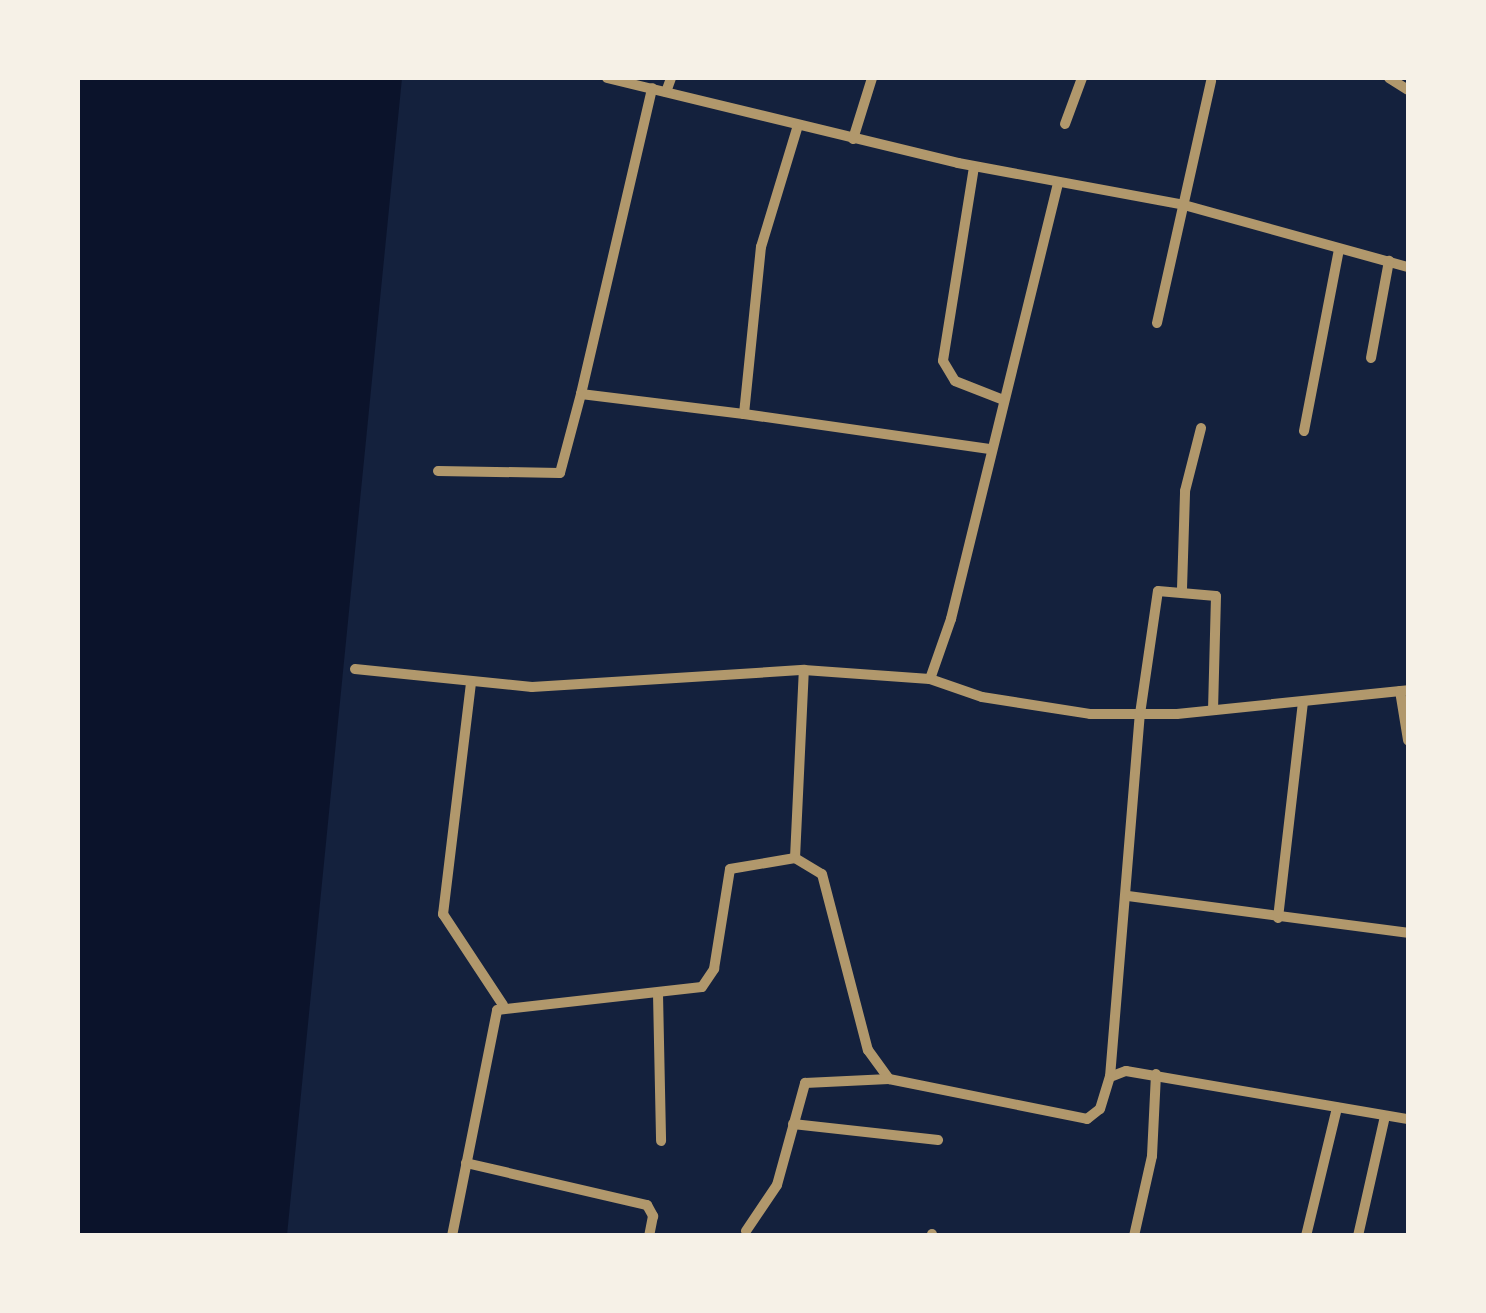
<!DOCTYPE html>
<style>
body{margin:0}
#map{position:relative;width:1486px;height:1313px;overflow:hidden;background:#14213d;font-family:"Open Sans",sans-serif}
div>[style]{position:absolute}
.water>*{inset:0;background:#0b132b}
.minor>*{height:10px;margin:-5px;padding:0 5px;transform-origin:5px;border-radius:5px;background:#b1986c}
span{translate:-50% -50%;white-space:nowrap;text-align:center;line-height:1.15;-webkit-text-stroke:9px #f6f1e7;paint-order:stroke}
.frame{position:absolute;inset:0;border:80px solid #f6f1e7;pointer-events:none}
</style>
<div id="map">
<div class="water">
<i style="clip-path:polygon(78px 78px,402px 78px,287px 1235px,78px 1235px)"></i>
</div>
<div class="minor">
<i style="left:607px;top:78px;width:361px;rotate:13.6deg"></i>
<i style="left:958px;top:163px;width:230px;rotate:10.5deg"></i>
<i style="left:1184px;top:205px;width:232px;rotate:15.5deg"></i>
<i style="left:1389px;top:78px;width:22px;rotate:32deg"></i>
<i style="left:666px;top:92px;width:15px;rotate:-70deg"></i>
<i style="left:1065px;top:124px;width:49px;rotate:-69.7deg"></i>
<i style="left:853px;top:139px;width:64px;rotate:-72.7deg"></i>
<i style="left:974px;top:167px;width:196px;rotate:99.1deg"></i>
<i style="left:943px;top:361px;width:23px;rotate:59deg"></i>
<i style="left:955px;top:381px;width:49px;rotate:21.4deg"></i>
<i style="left:1157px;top:323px;width:248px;rotate:-77.4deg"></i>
<i style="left:1371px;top:358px;width:99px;rotate:-79.5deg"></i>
<i style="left:581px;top:394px;width:314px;rotate:-76.9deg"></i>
<i style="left:744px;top:414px;width:248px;rotate:8.1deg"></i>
<i style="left:1304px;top:431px;width:185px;rotate:-79.1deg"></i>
<i style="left:438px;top:471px;width:122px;rotate:0.9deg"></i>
<i style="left:560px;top:473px;width:82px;rotate:-75.1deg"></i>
<i style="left:581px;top:394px;width:164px;rotate:7deg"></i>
<i style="left:744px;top:414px;width:168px;rotate:-84.2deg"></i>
<i style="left:761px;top:247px;width:127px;rotate:-73.1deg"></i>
<i style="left:1182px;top:589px;width:98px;rotate:-88.2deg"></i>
<i style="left:1185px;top:491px;width:65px;rotate:-75.7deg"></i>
<i style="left:355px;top:669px;width:178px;rotate:5.8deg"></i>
<i style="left:532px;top:687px;width:273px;rotate:-3.6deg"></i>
<i style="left:804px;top:670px;width:126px;rotate:4.1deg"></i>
<i style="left:930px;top:679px;width:64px;rotate:-70.7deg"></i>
<i style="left:951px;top:619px;width:450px;rotate:-76.2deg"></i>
<i style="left:930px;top:679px;width:55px;rotate:19.1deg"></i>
<i style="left:982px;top:697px;width:109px;rotate:8.9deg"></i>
<i style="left:1090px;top:714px;width:87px"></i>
<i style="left:1177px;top:714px;width:232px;rotate:-5.9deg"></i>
<i style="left:471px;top:683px;width:233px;rotate:96.9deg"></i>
<i style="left:443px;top:914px;width:109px;rotate:56.6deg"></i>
<i style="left:1400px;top:691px;width:50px;rotate:80.7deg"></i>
<i style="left:795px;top:858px;width:31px;rotate:31deg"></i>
<i style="left:822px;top:874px;width:182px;rotate:75.4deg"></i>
<i style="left:868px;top:1050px;width:36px;rotate:54deg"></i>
<i style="left:889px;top:1079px;width:202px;rotate:11.4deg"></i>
<i style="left:1087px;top:1119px;width:16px;rotate:-38deg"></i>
<i style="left:1100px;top:1109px;width:34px;rotate:-73deg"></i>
<i style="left:1110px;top:1077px;width:17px;rotate:-21deg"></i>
<i style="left:1126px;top:1071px;width:286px;rotate:9.7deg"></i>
<i style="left:1128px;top:896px;width:282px;rotate:7.5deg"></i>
<i style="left:1278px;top:918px;width:218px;rotate:-83.4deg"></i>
<i style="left:658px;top:994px;width:147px;rotate:88.8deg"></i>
<i style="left:1110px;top:1077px;width:364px;rotate:-85.3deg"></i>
<i style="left:1140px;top:714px;width:124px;rotate:-81.7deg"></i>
<i style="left:1158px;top:591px;width:58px;rotate:4.9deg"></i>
<i style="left:1216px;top:596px;width:114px;rotate:91.5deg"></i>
<i style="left:793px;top:1124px;width:146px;rotate:6.3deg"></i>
<i style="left:466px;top:1163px;width:186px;rotate:13.1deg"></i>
<i style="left:647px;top:1205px;width:13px;rotate:61deg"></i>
<i style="left:653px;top:1216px;width:20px;rotate:101deg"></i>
<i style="left:746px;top:1231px;width:55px;rotate:-56deg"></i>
<i style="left:777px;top:1185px;width:106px;rotate:-74.6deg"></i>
<i style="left:805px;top:1083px;width:84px;rotate:-2.7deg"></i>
<i style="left:452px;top:1236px;width:230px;rotate:-78.7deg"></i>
<i style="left:497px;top:1010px;width:206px;rotate:-6.4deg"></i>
<i style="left:702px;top:987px;width:22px;rotate:-56deg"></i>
<i style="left:714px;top:969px;width:101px;rotate:-80.9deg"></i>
<i style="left:730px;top:869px;width:66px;rotate:-9.6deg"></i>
<i style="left:795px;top:858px;width:188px;rotate:-87.3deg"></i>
<i style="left:932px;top:1236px;width:2px;rotate:-90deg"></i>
<i style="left:1134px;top:1236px;width:82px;rotate:-77.3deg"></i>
<i style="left:1152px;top:1156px;width:82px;rotate:-87.2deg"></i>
<i style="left:1306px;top:1236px;width:132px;rotate:-76.4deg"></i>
<i style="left:1358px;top:1236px;width:123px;rotate:-77.3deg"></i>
</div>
<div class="frame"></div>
</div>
